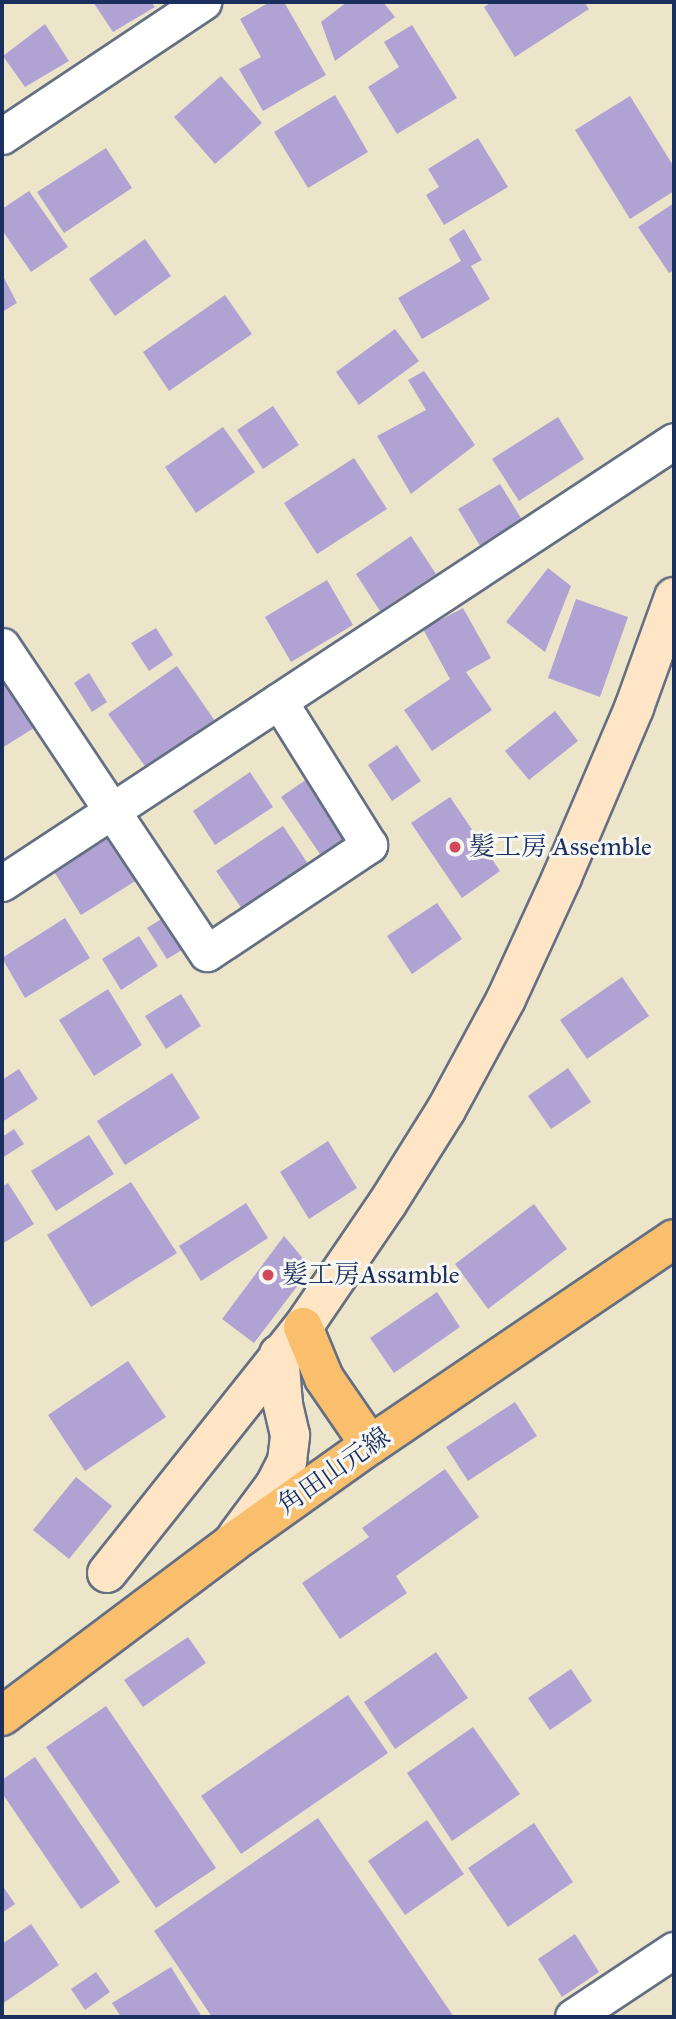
<!DOCTYPE html>
<meta charset="utf-8">
<style>
body{margin:0}
#map{position:relative;width:676px;height:2019px;overflow:hidden;background:#ede5ca;font-family:"IM FELL Great Primer","Noto Serif JP",serif}
div>[style]{position:absolute}
.building>*{inset:0;background:#b0a3d3}
.roads{filter:drop-shadow(2px 0 #646f84) drop-shadow(-2px 0 #646f84) drop-shadow(0 2px #646f84) drop-shadow(0 -2px #646f84)}
.street>*{height:35px;margin:-17.5px;padding:0 17.5px;transform-origin:17.5px;border-radius:17.5px;background:#fff}
.secondary>*{height:38px;margin:-19px;padding:0 19px;transform-origin:19px;border-radius:19px;background:#fde5c5}
.primary>*{height:38px;margin:-19px;padding:0 19px;transform-origin:19px;border-radius:19px;background:#f9bf6d}
.dots>*{width:19px;height:19px;translate:-50% -50%;box-sizing:border-box;border:4px solid #f6f6f2;border-radius:50%}
span{translate:-50% -50%;white-space:nowrap;text-align:center;line-height:1.15;-webkit-text-stroke:6px #f6f6f2;paint-order:stroke}
.poi-label{font-size:26px;color:#1b2f5e}
.left{translate:0 -50%;text-align:left}
.street-label{font-size:26px;color:#1b2f5e}
.frame{position:absolute;inset:0;border:4px solid #1b2f5e;pointer-events:none}
</style>
<div id="map">
<div class="building">
<i style="clip-path:polygon(93px 2px,151px 2px,155px 7px,113px 32px)"></i>
<i style="clip-path:polygon(270px 2px,284px 2px,326px 75px,263px 111px,239px 69px,261px 57px,240px 19px)"></i>
<i style="clip-path:polygon(347px 2px,383px 2px,395px 17px,335px 61px,321px 22px)"></i>
<i style="clip-path:polygon(492px 2px,584px 2px,589px 9px,515px 57px,484px 7px)"></i>
<i style="clip-path:polygon(45px 24px,69px 61px,25px 87px,3px 56px)"></i>
<i style="clip-path:polygon(412px 25px,457px 98px,397px 134px,368px 87px,399px 67px,384px 42px)"></i>
<i style="clip-path:polygon(221px 76px,262px 123px,215px 164px,174px 117px)"></i>
<i style="clip-path:polygon(335px 95px,368px 152px,308px 188px,274px 132px)"></i>
<i style="clip-path:polygon(630px 96px,674px 167px,674px 191px,630px 219px,575px 130px)"></i>
<i style="clip-path:polygon(478px 138px,508px 187px,444px 225px,426px 195px,439px 187px,428px 169px)"></i>
<i style="clip-path:polygon(106px 148px,132px 188px,64px 233px,37px 192px)"></i>
<i style="clip-path:polygon(29px 191px,68px 247px,31px 272px,2px 230px,2px 209px)"></i>
<i style="clip-path:polygon(674px 203px,674px 270px,669px 273px,638px 227px)"></i>
<i style="clip-path:polygon(464px 229px,482px 260px,471px 266px,490px 299px,422px 339px,398px 298px,461px 261px,449px 239px)"></i>
<i style="clip-path:polygon(145px 239px,171px 276px,115px 316px,89px 279px)"></i>
<i style="clip-path:polygon(2px 274px,17px 303px,2px 312px)"></i>
<i style="clip-path:polygon(225px 295px,252px 334px,169px 391px,143px 352px)"></i>
<i style="clip-path:polygon(395px 329px,419px 361px,359px 405px,336px 372px)"></i>
<i style="clip-path:polygon(424px 371px,475px 445px,411px 494px,377px 436px,426px 410px,408px 380px)"></i>
<i style="clip-path:polygon(273px 406px,299px 445px,263px 469px,237px 430px)"></i>
<i style="clip-path:polygon(558px 417px,584px 459px,519px 501px,492px 459px)"></i>
<i style="clip-path:polygon(223px 427px,255px 472px,196px 513px,165px 467px)"></i>
<i style="clip-path:polygon(354px 458px,387px 509px,317px 554px,284px 503px)"></i>
<i style="clip-path:polygon(500px 484px,524px 523px,482px 549px,458px 509px)"></i>
<i style="clip-path:polygon(411px 536px,436px 574px,380px 611px,356px 574px)"></i>
<i style="clip-path:polygon(548px 568px,571px 586px,545px 652px,506px 622px)"></i>
<i style="clip-path:polygon(327px 580px,353px 625px,291px 662px,265px 617px)"></i>
<i style="clip-path:polygon(576px 599px,628px 617px,600px 697px,548px 678px)"></i>
<i style="clip-path:polygon(463px 608px,491px 658px,466px 672px,492px 710px,432px 751px,404px 710px,450px 679px,423px 629px)"></i>
<i style="clip-path:polygon(156px 628px,173px 655px,149px 671px,131px 643px)"></i>
<i style="clip-path:polygon(177px 666px,215px 721px,147px 769px,108px 714px)"></i>
<i style="clip-path:polygon(24px 668px,53px 716px,2px 748px,2px 682px)"></i>
<i style="clip-path:polygon(89px 673px,107px 702px,92px 712px,74px 683px)"></i>
<i style="clip-path:polygon(555px 711px,578px 741px,529px 780px,505px 751px)"></i>
<i style="clip-path:polygon(397px 745px,421px 781px,392px 801px,368px 765px)"></i>
<i style="clip-path:polygon(333px 761px,374px 822px,322px 857px,281px 797px)"></i>
<i style="clip-path:polygon(250px 772px,273px 807px,215px 845px,193px 811px)"></i>
<i style="clip-path:polygon(450px 797px,500px 871px,462px 898px,411px 823px)"></i>
<i style="clip-path:polygon(133px 819px,161px 865px,81px 915px,53px 870px)"></i>
<i style="clip-path:polygon(283px 826px,310px 867px,244px 912px,216px 871px)"></i>
<i style="clip-path:polygon(437px 903px,462px 939px,412px 974px,387px 936px)"></i>
<i style="clip-path:polygon(182px 906px,202px 938px,167px 959px,147px 928px)"></i>
<i style="clip-path:polygon(65px 918px,90px 958px,25px 998px,2px 958px)"></i>
<i style="clip-path:polygon(139px 936px,158px 966px,121px 990px,102px 959px)"></i>
<i style="clip-path:polygon(622px 977px,649px 1016px,587px 1059px,560px 1020px)"></i>
<i style="clip-path:polygon(108px 989px,142px 1045px,94px 1076px,59px 1020px)"></i>
<i style="clip-path:polygon(181px 994px,201px 1026px,166px 1049px,145px 1016px)"></i>
<i style="clip-path:polygon(568px 1068px,591px 1102px,551px 1129px,528px 1096px)"></i>
<i style="clip-path:polygon(19px 1069px,38px 1099px,2px 1122px,2px 1080px)"></i>
<i style="clip-path:polygon(172px 1073px,200px 1118px,125px 1165px,97px 1121px)"></i>
<i style="clip-path:polygon(14px 1129px,24px 1144px,2px 1158px,2px 1137px)"></i>
<i style="clip-path:polygon(89px 1135px,114px 1174px,56px 1211px,31px 1171px)"></i>
<i style="clip-path:polygon(328px 1141px,357px 1188px,309px 1219px,280px 1172px)"></i>
<i style="clip-path:polygon(131px 1182px,177px 1253px,91px 1307px,47px 1235px)"></i>
<i style="clip-path:polygon(8px 1183px,34px 1224px,2px 1244px,2px 1187px)"></i>
<i style="clip-path:polygon(246px 1203px,268px 1238px,201px 1281px,179px 1246px)"></i>
<i style="clip-path:polygon(534px 1204px,567px 1249px,488px 1309px,455px 1264px)"></i>
<i style="clip-path:polygon(284px 1236px,311px 1268px,254px 1343px,222px 1319px)"></i>
<i style="clip-path:polygon(437px 1292px,460px 1327px,394px 1373px,370px 1338px)"></i>
<i style="clip-path:polygon(128px 1361px,166px 1417px,85px 1471px,48px 1415px)"></i>
<i style="clip-path:polygon(515px 1402px,537px 1436px,468px 1481px,446px 1447px)"></i>
<i style="clip-path:polygon(445px 1469px,479px 1517px,396px 1576px,407px 1593px,340px 1639px,302px 1583px,369px 1537px,362px 1528px)"></i>
<i style="clip-path:polygon(76px 1477px,112px 1506px,69px 1559px,33px 1530px)"></i>
<i style="clip-path:polygon(188px 1637px,206px 1663px,143px 1707px,124px 1680px)"></i>
<i style="clip-path:polygon(436px 1652px,468px 1698px,395px 1749px,364px 1702px)"></i>
<i style="clip-path:polygon(571px 1669px,592px 1701px,550px 1730px,528px 1698px)"></i>
<i style="clip-path:polygon(348px 1695px,388px 1753px,241px 1854px,201px 1796px)"></i>
<i style="clip-path:polygon(106px 1706px,216px 1868px,156px 1908px,46px 1747px)"></i>
<i style="clip-path:polygon(473px 1727px,520px 1794px,452px 1841px,407px 1773px)"></i>
<i style="clip-path:polygon(35px 1757px,120px 1882px,81px 1909px,2px 1793px,2px 1780px)"></i>
<i style="clip-path:polygon(318px 1818px,454px 2017px,212px 2017px,154px 1931px)"></i>
<i style="clip-path:polygon(427px 1820px,464px 1874px,405px 1915px,368px 1861px)"></i>
<i style="clip-path:polygon(534px 1823px,573px 1882px,508px 1927px,468px 1868px)"></i>
<i style="clip-path:polygon(2px 1885px,15px 1904px,2px 1913px)"></i>
<i style="clip-path:polygon(31px 1924px,59px 1965px,2px 2004px,2px 1944px)"></i>
<i style="clip-path:polygon(575px 1934px,599px 1972px,562px 1997px,538px 1959px)"></i>
<i style="clip-path:polygon(171px 1967px,202px 2017px,121px 2017px,112px 2003px)"></i>
<i style="clip-path:polygon(96px 1972px,110px 1992px,85px 2010px,71px 1989px)"></i>
</div>
<div class="roads">
<div class="street">
<i style="left:2px;top:136px;width:242px;rotate:-33.7deg"></i>
<i style="left:2px;top:646px;width:369px;rotate:56.3deg"></i>
<i style="left:207px;top:953px;width:195px;rotate:-33.7deg"></i>
<i style="left:369px;top:845px;width:170px;rotate:-122deg"></i>
<i style="left:2px;top:883px;width:804px;rotate:-33.33deg"></i>
<i style="left:573px;top:2017px;width:121px;rotate:-33.6deg"></i>
</div>
<div class="secondary">
<i style="left:237px;top:1536px;width:64px;rotate:-53.3deg"></i>
<i style="left:275px;top:1485px;width:27px;rotate:-63deg"></i>
<i style="left:287px;top:1461px;width:26px;rotate:-83deg"></i>
<i style="left:290px;top:1435px;width:32px;rotate:-103deg"></i>
<i style="left:283px;top:1404px;width:50px;rotate:-94.6deg"></i>
<i style="left:107px;top:1573px;width:315px;rotate:-51.5deg"></i>
<i style="left:303px;top:1327px;width:149px;rotate:-55.7deg"></i>
<i style="left:387px;top:1204px;width:111px;rotate:-57.9deg"></i>
<i style="left:446px;top:1110px;width:126px;rotate:-61.6deg"></i>
<i style="left:506px;top:999px;width:134px;rotate:-65.3deg"></i>
<i style="left:562px;top:877px;width:184px;rotate:-66.9deg"></i>
<i style="left:634px;top:708px;width:118px;rotate:-70.2deg"></i>
</div>
<div class="primary">
<i style="left:303px;top:1327px;width:55px;rotate:67.6deg"></i>
<i style="left:324px;top:1378px;width:81px;rotate:55.5deg"></i>
<i style="left:2px;top:1716px;width:288px;rotate:-36.9deg"></i>
<i style="left:232px;top:1543px;width:169px;rotate:-35.4deg"></i>
<i style="left:370px;top:1445px;width:367px;rotate:-34.1deg"></i>
</div>
</div>
<div class="dots">
<i style="left:455px;top:847px;background:#d1495b"></i>
<i style="left:268px;top:1275px;background:#d1495b"></i>
</div>
<div class="poi-label">
<span class="left" style="left:469px;top:847px">髪工房 Assemble</span>
<span class="left" style="left:282px;top:1275px">髪工房Assamble</span>
</div>
<div class="street-label">
<span style="left:334px;top:1471px;rotate:-35deg">角田山元線</span>
</div>
<div class="frame"></div>
</div>
